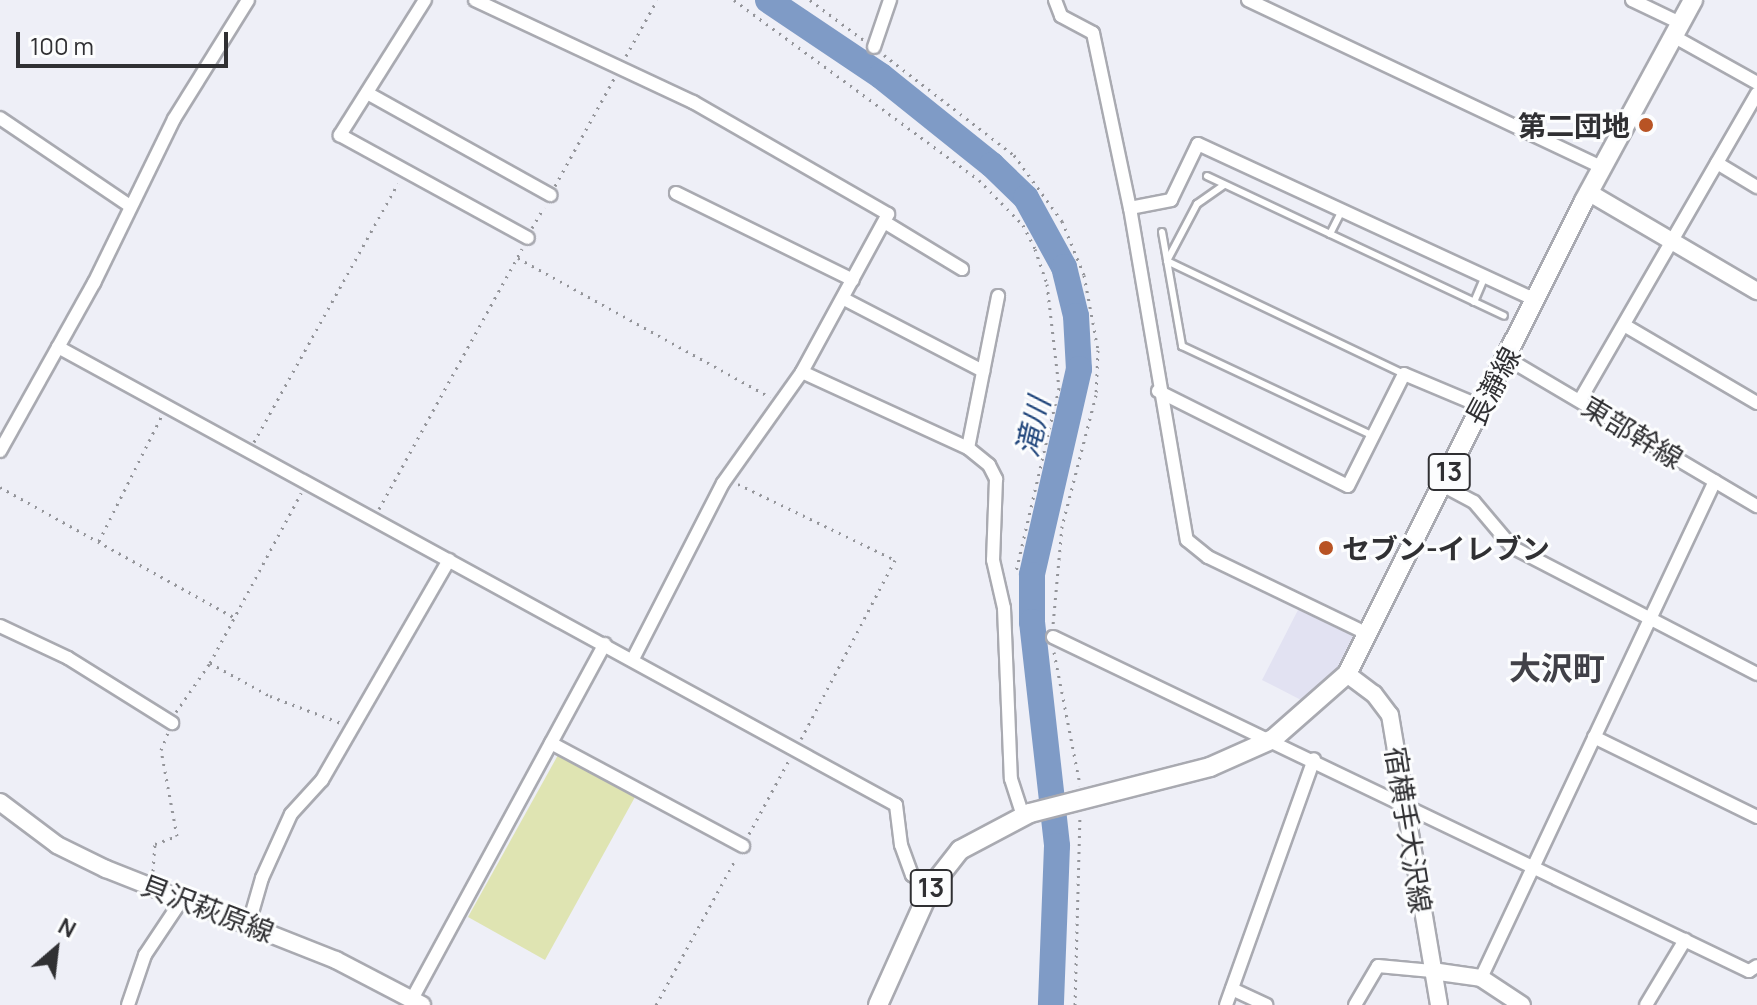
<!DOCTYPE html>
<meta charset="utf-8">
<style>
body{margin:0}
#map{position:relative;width:1757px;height:1005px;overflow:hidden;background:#eeeff7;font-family:Manrope,"Noto Sans JP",sans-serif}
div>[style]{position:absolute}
.built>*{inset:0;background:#e2e2f2}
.green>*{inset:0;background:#dfe4b2}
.river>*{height:26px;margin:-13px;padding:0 13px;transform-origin:13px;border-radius:13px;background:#7f9bc6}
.path>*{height:3px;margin-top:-1.5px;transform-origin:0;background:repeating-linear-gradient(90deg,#94959a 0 2px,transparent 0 8px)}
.roads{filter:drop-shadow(2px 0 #a9aab1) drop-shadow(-2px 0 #a9aab1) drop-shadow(0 2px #a9aab1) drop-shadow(0 -2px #a9aab1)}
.lane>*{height:6px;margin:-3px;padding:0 3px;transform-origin:3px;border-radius:3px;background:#fff}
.street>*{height:12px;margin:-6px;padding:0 6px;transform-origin:6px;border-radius:6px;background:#fff}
.secondary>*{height:16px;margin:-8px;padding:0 8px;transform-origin:8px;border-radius:8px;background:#fff}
.primary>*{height:18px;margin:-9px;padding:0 9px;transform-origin:9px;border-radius:9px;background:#fff}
.dots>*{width:22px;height:22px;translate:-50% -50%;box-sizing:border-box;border:4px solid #fcfdfe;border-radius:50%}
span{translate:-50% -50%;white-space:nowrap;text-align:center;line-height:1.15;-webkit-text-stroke:6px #fcfdfe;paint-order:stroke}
.shield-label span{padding:2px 6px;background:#fcfdfe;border:2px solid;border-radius:6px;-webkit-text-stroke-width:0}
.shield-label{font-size:26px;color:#303033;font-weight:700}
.poi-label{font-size:28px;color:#303033;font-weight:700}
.right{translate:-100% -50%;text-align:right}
.left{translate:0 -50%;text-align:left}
.street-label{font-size:28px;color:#303033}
.water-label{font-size:30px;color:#21467c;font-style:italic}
.quarter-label{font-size:32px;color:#414148;font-weight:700}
.north{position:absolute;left:16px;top:909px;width:80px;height:80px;-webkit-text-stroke:6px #fcfdfe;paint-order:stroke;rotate:28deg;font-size:22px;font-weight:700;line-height:32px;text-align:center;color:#303033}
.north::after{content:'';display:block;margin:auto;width:28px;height:36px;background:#303033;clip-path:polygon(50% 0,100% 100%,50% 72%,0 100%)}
.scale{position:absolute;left:16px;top:32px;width:212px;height:36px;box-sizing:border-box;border:4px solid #303033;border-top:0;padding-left:10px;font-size:24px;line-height:28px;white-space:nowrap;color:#303033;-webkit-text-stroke:6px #fcfdfe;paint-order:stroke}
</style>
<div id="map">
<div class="built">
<i style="clip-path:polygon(1298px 610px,1350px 632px,1354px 640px,1340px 665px,1305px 702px,1262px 680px)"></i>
</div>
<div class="green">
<i style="clip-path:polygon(558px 755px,635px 797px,545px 960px,468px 917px)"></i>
</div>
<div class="river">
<i style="left:768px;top:0;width:136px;rotate:33.9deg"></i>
<i style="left:881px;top:76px;width:142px;rotate:38.7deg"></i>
<i style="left:992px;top:165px;width:47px;rotate:44.1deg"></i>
<i style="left:1026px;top:198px;width:79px;rotate:61.2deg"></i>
<i style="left:1064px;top:267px;width:50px;rotate:76.2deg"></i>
<i style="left:1076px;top:316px;width:53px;rotate:86.8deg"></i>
<i style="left:1079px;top:369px;width:211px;rotate:102.9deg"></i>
<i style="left:1032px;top:575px;width:47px;rotate:90deg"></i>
<i style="left:1032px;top:622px;width:225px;rotate:83.6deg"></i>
<i style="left:1057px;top:846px;width:159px;rotate:92.2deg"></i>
</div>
<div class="path">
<i style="left:734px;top:0;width:304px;rotate:36.3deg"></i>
<i style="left:979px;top:180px;width:63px;rotate:45.6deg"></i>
<i style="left:1023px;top:225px;width:27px;rotate:63deg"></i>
<i style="left:1035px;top:249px;width:37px;rotate:71deg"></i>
<i style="left:1047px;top:284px;width:105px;rotate:83.4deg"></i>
<i style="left:1059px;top:388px;width:188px;rotate:103.2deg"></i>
<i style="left:810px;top:0;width:69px;rotate:36.7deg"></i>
<i style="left:884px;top:55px;width:164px;rotate:37.6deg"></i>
<i style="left:1014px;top:155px;width:82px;rotate:54deg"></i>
<i style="left:1062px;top:221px;width:58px;rotate:67.8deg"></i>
<i style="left:1084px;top:275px;width:76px;rotate:79.4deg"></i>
<i style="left:1098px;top:350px;width:45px;rotate:92.5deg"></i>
<i style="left:1096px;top:395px;width:135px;rotate:104.5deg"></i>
<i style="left:1062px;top:526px;width:98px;rotate:95.2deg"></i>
<i style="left:626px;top:56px;width:64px;rotate:-61deg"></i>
<i style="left:555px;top:186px;width:124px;rotate:-61.2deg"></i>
<i style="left:532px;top:228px;width:24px;rotate:-60deg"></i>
<i style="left:518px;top:258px;width:288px;rotate:28.9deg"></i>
<i style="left:254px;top:442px;width:296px;rotate:-60.9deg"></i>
<i style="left:738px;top:484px;width:174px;rotate:25.8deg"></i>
<i style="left:895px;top:560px;width:202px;rotate:117.7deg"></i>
<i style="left:0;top:487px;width:268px;rotate:29.1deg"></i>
<i style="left:379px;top:509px;width:297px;rotate:-61.2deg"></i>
<i style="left:99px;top:541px;width:141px;rotate:-63.4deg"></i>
<i style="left:1054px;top:652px;width:136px;rotate:78.9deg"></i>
<i style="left:210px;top:663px;width:68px;rotate:28.8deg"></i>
<i style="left:270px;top:696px;width:76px;rotate:20.8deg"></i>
<i style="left:176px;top:712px;width:60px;rotate:-55.2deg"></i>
<i style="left:210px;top:663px;width:193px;rotate:-61.8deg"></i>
<i style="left:749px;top:834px;width:84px;rotate:-61.6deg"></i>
<i style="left:153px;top:871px;width:27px;rotate:-86deg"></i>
<i style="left:155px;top:844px;width:23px;rotate:-20deg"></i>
<i style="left:177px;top:836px;width:87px;rotate:-100.5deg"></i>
<i style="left:161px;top:750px;width:18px;rotate:-68deg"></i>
<i style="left:656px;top:1005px;width:167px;rotate:-61.4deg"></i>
<i style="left:1075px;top:1005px;width:188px;rotate:-88.5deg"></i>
</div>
<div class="roads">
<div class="lane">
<i style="left:1207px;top:176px;width:328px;rotate:25.2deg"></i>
<i style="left:1224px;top:185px;width:33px;rotate:145deg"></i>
<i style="left:1197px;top:204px;width:64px;rotate:117.8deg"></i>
<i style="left:1167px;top:261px;width:263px;rotate:25.5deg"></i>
<i style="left:1162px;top:232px;width:116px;rotate:80deg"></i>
<i style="left:1182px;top:346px;width:211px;rotate:25.2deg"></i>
<i style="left:1330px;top:234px;width:27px;rotate:-63deg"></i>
<i style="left:1474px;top:302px;width:28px;rotate:-67deg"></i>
</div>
<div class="street">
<i style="left:425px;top:0;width:160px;rotate:122.2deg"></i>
<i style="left:340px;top:135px;width:214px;rotate:28.7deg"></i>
<i style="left:475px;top:0;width:241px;rotate:25.1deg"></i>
<i style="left:693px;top:102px;width:225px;rotate:29.9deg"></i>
<i style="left:888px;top:214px;width:180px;rotate:118.6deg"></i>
<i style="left:802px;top:372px;width:136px;rotate:125.4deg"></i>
<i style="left:723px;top:483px;width:198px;rotate:117.1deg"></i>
<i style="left:1055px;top:0;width:17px;rotate:69deg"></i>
<i style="left:1061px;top:16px;width:36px;rotate:28deg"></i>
<i style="left:1093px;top:33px;width:179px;rotate:78.1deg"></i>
<i style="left:1130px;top:208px;width:337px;rotate:80.3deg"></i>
<i style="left:1187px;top:540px;width:27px;rotate:39deg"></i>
<i style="left:1208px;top:557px;width:178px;rotate:25.7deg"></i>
<i style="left:1248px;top:0;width:391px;rotate:25.3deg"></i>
<i style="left:1632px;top:0;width:53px;rotate:25.6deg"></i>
<i style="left:1673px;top:36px;width:96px;rotate:29.2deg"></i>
<i style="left:874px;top:47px;width:50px;rotate:-71.2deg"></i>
<i style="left:367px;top:93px;width:210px;rotate:29.1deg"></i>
<i style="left:0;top:118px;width:157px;rotate:34.1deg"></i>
<i style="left:1717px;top:163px;width:47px;rotate:31deg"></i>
<i style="left:676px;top:193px;width:197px;rotate:26.2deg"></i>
<i style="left:1130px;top:208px;width:42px;rotate:-11deg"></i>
<i style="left:1171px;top:200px;width:62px;rotate:-64.3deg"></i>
<i style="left:1198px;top:144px;width:372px;rotate:24.8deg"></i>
<i style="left:886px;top:223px;width:89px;rotate:31.2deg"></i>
<i style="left:844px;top:299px;width:157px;rotate:27.4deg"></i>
<i style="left:1624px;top:325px;width:154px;rotate:30.4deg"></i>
<i style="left:58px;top:347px;width:955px;rotate:28.66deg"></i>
<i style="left:896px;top:805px;width:40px;rotate:82.9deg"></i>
<i style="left:901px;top:845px;width:32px;rotate:70deg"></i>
<i style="left:912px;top:875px;width:22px;rotate:32deg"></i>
<i style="left:1508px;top:359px;width:289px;rotate:30.6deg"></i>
<i style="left:802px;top:372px;width:183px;rotate:24.6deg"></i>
<i style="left:968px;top:448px;width:27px;rotate:39deg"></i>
<i style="left:989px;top:465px;width:16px;rotate:63deg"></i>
<i style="left:996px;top:479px;width:81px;rotate:92.1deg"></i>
<i style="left:993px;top:560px;width:49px;rotate:77.1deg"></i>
<i style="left:1004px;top:608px;width:171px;rotate:87.7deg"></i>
<i style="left:1011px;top:779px;width:39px;rotate:72deg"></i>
<i style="left:1158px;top:391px;width:212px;rotate:26.6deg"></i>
<i style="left:1348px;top:486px;width:125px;rotate:-63.4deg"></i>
<i style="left:1404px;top:374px;width:82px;rotate:22.8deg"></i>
<i style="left:1580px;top:400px;width:354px;rotate:-60deg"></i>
<i style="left:968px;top:448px;width:155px;rotate:-78.8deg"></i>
<i style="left:0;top:451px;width:193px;rotate:-60.8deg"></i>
<i style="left:94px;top:283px;width:182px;rotate:-64deg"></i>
<i style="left:174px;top:119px;width:140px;rotate:-58.1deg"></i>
<i style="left:1442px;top:485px;width:36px;rotate:28deg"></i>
<i style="left:1474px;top:502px;width:59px;rotate:49.8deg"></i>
<i style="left:1512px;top:547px;width:276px;rotate:27.4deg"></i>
<i style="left:0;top:626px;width:75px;rotate:25.2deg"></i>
<i style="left:68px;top:658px;width:123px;rotate:32deg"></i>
<i style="left:1053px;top:637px;width:772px;rotate:25.64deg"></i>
<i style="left:1749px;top:971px;width:9px;rotate:-32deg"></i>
<i style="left:1594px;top:737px;width:182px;rotate:26.1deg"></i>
<i style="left:551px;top:743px;width:218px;rotate:28.2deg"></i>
<i style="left:249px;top:923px;width:47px;rotate:-73.9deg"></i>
<i style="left:262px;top:878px;width:70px;rotate:-65.6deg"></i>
<i style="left:291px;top:814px;width:46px;rotate:-47.6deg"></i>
<i style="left:322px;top:780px;width:254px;rotate:-60deg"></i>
<i style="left:1481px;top:978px;width:549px;rotate:-64.79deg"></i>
<i style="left:1232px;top:989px;width:38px;rotate:25deg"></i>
<i style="left:412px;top:999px;width:404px;rotate:-61.5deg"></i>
<i style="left:128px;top:1005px;width:53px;rotate:-71.2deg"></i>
<i style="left:145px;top:955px;width:69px;rotate:-56.3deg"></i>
<i style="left:1226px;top:1005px;width:261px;rotate:-70.3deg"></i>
<i style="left:1355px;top:1005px;width:45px;rotate:-59.5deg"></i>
<i style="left:1378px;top:966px;width:54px;rotate:5.3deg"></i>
<i style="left:1646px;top:1005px;width:76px;rotate:-59deg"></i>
</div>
<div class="secondary">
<i style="left:1588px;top:192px;width:196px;rotate:30.4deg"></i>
<i style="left:1347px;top:674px;width:34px;rotate:37deg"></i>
<i style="left:1374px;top:694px;width:26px;rotate:53deg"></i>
<i style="left:1390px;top:715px;width:294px;rotate:80.4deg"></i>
<i style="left:0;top:802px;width:71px;rotate:37deg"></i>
<i style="left:57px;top:845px;width:55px;rotate:26.1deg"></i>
<i style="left:106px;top:869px;width:247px;rotate:21.6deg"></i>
<i style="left:336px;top:960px;width:97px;rotate:27.6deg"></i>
<i style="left:1432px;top:971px;width:49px;rotate:8.1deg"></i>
<i style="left:1481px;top:978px;width:49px;rotate:33.4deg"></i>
</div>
<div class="primary">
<i style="left:878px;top:1005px;width:129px;rotate:-65.8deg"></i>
<i style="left:931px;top:887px;width:47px;rotate:-51.9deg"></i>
<i style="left:960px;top:850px;width:79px;rotate:-27.9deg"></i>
<i style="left:1030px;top:813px;width:186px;rotate:-14.3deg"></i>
<i style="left:1210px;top:767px;width:69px;rotate:-24deg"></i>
<i style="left:1273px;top:739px;width:98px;rotate:-41.3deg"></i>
<i style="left:1347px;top:674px;width:529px;rotate:-63.39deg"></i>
<i style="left:1584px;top:201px;width:229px;rotate:-61.5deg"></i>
</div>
</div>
<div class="dots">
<i style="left:1646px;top:125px;background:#b85324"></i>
<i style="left:1326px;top:548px;background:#b85324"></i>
</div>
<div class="shield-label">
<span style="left:1449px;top:472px">13</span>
<span style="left:931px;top:888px">13</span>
</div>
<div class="poi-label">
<span class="right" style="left:1630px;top:125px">第二団地</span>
<span class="left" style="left:1342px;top:548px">セブン-イレブン</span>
</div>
<div class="street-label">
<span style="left:1492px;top:386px;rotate:-62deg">長瀞線</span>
<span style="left:1633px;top:432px;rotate:31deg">東部幹線</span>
<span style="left:1409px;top:830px;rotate:81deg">宿横手大沢線</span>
<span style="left:208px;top:908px;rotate:21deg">貝沢萩原線</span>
</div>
<div class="water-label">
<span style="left:1033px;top:427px;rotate:-77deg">滝川</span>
</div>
<div class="quarter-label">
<span style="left:1557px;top:668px">大沢町</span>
</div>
<div class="north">N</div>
<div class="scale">100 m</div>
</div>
